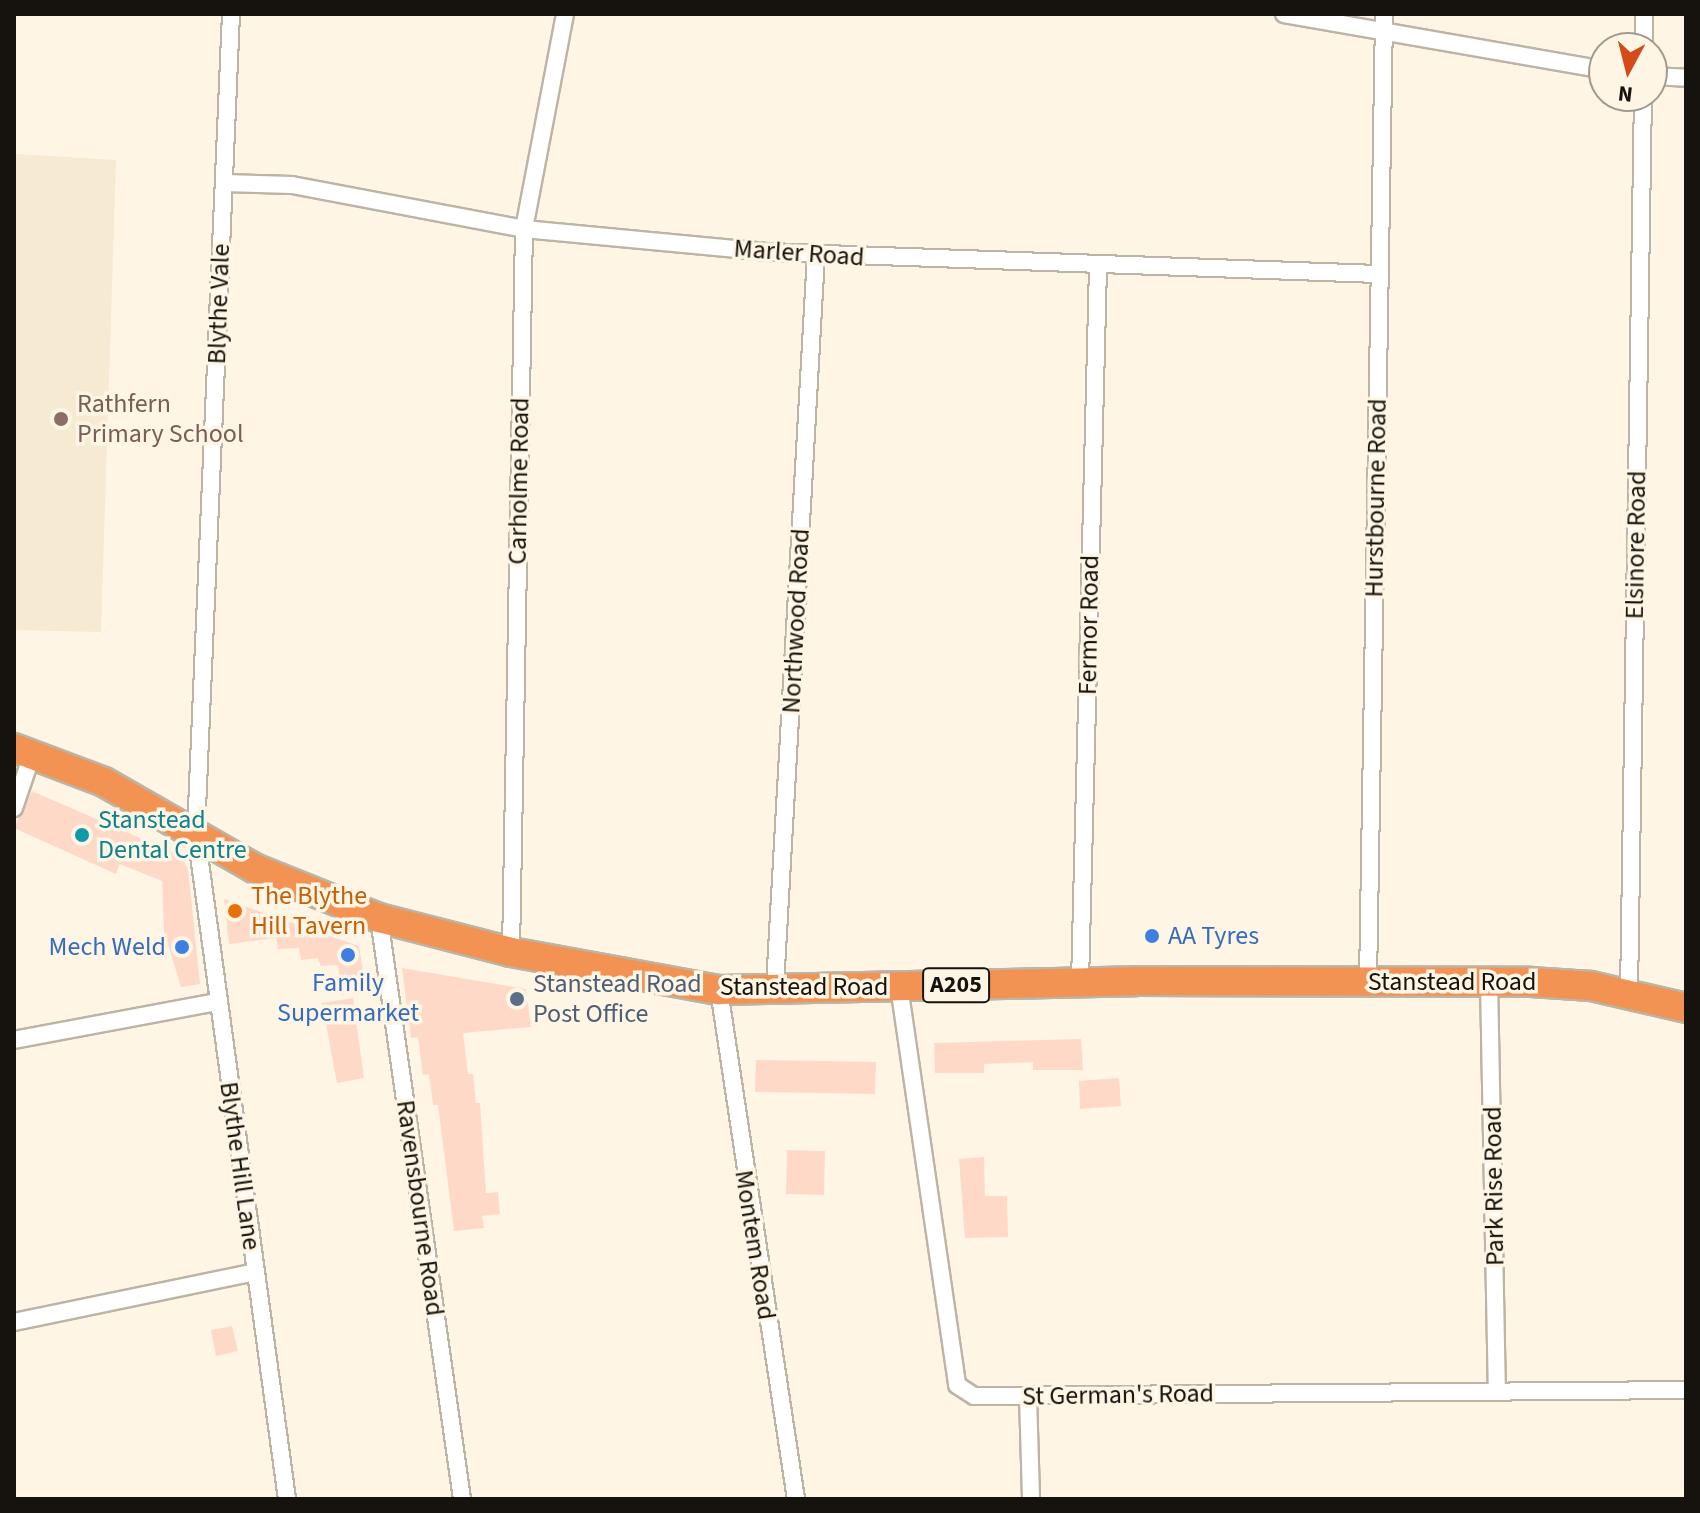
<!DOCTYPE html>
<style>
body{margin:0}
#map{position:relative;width:1700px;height:1513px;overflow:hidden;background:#fef5e5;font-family:"Source Sans 3",sans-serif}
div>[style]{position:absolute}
.built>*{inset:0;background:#f6ead3}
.building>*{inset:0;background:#fed9c8}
.roads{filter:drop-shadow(2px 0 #bcb4a4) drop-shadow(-2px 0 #bcb4a4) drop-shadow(0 2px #bcb4a4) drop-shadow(0 -2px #bcb4a4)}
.minor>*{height:16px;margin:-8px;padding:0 8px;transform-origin:8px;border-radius:8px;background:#fff}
.trunk>*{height:28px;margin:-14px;padding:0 14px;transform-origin:14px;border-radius:14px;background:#f29253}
.dots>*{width:22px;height:22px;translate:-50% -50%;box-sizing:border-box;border:4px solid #fef5e5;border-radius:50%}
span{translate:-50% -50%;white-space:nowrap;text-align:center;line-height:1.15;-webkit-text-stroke:7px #fef5e5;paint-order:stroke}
.shield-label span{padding:2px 6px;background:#fef5e5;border:2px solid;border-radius:6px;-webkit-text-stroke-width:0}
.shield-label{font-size:24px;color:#16130e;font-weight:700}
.street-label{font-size:26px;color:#16130e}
.education-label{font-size:26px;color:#785e54}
.left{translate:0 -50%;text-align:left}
.culture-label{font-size:26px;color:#0d838f}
.food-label{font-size:26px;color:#c56008}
.shop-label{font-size:26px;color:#366cbe}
.right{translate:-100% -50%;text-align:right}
.service-label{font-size:26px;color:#4e5e75}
.frame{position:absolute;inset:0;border:16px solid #16130e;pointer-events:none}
.north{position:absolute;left:1588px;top:32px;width:80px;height:80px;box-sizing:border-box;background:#fef5e5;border:2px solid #a19b8f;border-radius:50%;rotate:187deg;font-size:22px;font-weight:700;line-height:32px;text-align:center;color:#16130e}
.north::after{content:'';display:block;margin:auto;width:28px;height:36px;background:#d24b19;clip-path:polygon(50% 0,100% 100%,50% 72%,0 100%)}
</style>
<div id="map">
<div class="built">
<i style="clip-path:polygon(16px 154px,116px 160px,101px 632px,14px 630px)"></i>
</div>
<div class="building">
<i style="clip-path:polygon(32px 791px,181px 856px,188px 869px,200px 984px,181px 987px,164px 931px,162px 881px,120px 864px,116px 874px,14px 828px)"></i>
<i style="clip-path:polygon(224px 899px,359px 946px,366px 991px,342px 995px,338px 965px,321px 966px,318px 958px,301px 960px,299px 948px,278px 949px,276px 938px,229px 944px)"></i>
<i style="clip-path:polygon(402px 968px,526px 989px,531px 1027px,463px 1033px,468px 1074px,473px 1074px,476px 1103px,480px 1103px,486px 1193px,498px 1192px,499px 1205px,500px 1214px,482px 1216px,484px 1228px,454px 1231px,438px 1105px,433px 1105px,429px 1074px,423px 1075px,418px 1037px,411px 1038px)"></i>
<i style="clip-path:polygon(353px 998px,364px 1078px,337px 1083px,322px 1003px)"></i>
<i style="clip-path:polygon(1081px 1039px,1083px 1070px,1033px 1070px,1033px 1062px,984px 1064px,984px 1073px,935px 1073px,934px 1043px)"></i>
<i style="clip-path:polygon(756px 1060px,876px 1062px,875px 1094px,755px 1092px)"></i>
<i style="clip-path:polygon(1119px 1078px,1121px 1106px,1080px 1109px,1079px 1081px)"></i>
<i style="clip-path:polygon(787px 1150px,825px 1151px,824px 1195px,786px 1194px)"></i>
<i style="clip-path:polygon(984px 1157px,985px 1196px,1007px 1196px,1008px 1237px,965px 1238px,959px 1159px)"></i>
<i style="clip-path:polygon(232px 1326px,238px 1351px,216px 1356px,211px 1330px)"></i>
</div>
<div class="roads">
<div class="minor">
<i style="left:231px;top:14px;width:820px;rotate:92.45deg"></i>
<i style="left:196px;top:833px;width:672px;rotate:82.22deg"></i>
<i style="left:1284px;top:14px;width:325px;rotate:9.9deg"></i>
<i style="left:1644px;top:48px;width:34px;rotate:-90deg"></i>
<i style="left:1652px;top:76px;width:34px;rotate:3deg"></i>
<i style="left:224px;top:183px;width:68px;rotate:1.7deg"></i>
<i style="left:292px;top:185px;width:236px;rotate:10.7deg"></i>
<i style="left:524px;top:229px;width:246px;rotate:5.4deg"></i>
<i style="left:769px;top:252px;width:610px;rotate:2.07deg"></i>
<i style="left:14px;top:808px;width:59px;rotate:-71.3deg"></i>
<i style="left:379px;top:918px;width:587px;rotate:81.87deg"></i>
<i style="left:511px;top:952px;width:723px;rotate:-88.97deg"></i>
<i style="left:524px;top:229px;width:219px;rotate:-79.2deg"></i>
<i style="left:1489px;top:981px;width:410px;rotate:88.9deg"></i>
<i style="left:1368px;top:982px;width:968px;rotate:-89.05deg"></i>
<i style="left:1080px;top:983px;width:716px;rotate:-88.56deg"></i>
<i style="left:775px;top:986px;width:731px;rotate:-86.79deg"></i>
<i style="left:899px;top:986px;width:403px;rotate:81.7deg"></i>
<i style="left:957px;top:1385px;width:20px;rotate:33deg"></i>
<i style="left:974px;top:1396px;width:712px;rotate:-0.48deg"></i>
<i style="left:719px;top:990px;width:515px;rotate:81.4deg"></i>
<i style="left:1629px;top:994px;width:898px;rotate:-89.11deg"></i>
<i style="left:14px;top:1040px;width:207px;rotate:-10.6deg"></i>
<i style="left:14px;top:1322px;width:246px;rotate:-11.7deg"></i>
<i style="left:1028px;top:1396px;width:103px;rotate:88.3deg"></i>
</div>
<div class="trunk">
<i style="left:14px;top:748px;width:96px;rotate:20.7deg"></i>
<i style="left:104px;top:782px;width:173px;rotate:29.8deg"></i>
<i style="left:254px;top:868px;width:135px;rotate:21.8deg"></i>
<i style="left:379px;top:918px;width:136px;rotate:14.4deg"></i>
<i style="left:511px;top:952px;width:211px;rotate:10.4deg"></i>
<i style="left:719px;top:990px;width:417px;rotate:-1.2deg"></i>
<i style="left:1136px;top:981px;width:395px;rotate:0.1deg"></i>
<i style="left:1531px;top:982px;width:60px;rotate:3.8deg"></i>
<i style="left:1591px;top:986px;width:98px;rotate:13deg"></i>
</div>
</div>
<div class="dots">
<i style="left:61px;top:419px;background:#8d6e63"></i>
<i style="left:82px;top:835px;background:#0f9aa8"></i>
<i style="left:235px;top:911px;background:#e8710a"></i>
<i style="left:1152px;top:936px;background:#3f7fe0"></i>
<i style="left:182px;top:947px;background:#3f7fe0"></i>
<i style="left:348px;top:955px;background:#3f7fe0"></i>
<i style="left:517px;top:999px;background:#5c6f8a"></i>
</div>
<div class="shield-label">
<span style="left:956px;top:985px">A205</span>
</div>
<div class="street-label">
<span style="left:799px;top:253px;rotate:4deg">Marler Road</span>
<span style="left:219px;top:304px;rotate:-88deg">Blythe Vale</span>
<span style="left:519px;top:481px;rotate:-89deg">Carholme Road</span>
<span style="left:1376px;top:498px;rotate:-89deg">Hurstbourne Road</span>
<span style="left:1636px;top:545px;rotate:-89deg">Elsinore Road</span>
<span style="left:796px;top:621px;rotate:-87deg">Northwood Road</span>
<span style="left:1089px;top:625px;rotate:-89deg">Fermor Road</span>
<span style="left:1452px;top:982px">Stanstead Road</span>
<span style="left:804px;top:987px">Stanstead Road</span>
<span style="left:240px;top:1166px;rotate:82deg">Blythe Hill Lane</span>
<span style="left:1494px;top:1186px;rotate:-91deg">Park Rise Road</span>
<span style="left:420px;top:1208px;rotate:82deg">Ravensbourne Road</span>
<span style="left:755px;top:1245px;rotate:81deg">Montem Road</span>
<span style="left:1118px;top:1395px;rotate:-1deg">St German's Road</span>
</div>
<div class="education-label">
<span class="left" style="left:77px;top:419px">Rathfern<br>Primary School</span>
</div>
<div class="culture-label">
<span class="left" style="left:98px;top:835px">Stanstead<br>Dental Centre</span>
</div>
<div class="food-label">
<span class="left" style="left:251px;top:911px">The Blythe<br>Hill Tavern</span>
</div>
<div class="shop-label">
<span class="left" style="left:1168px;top:936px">AA Tyres</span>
<span class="right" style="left:166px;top:947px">Mech Weld</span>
<span style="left:348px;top:998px">Family<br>Supermarket</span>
</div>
<div class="service-label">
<span class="left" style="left:533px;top:999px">Stanstead Road<br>Post Office</span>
</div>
<div class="frame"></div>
<div class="north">N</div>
</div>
